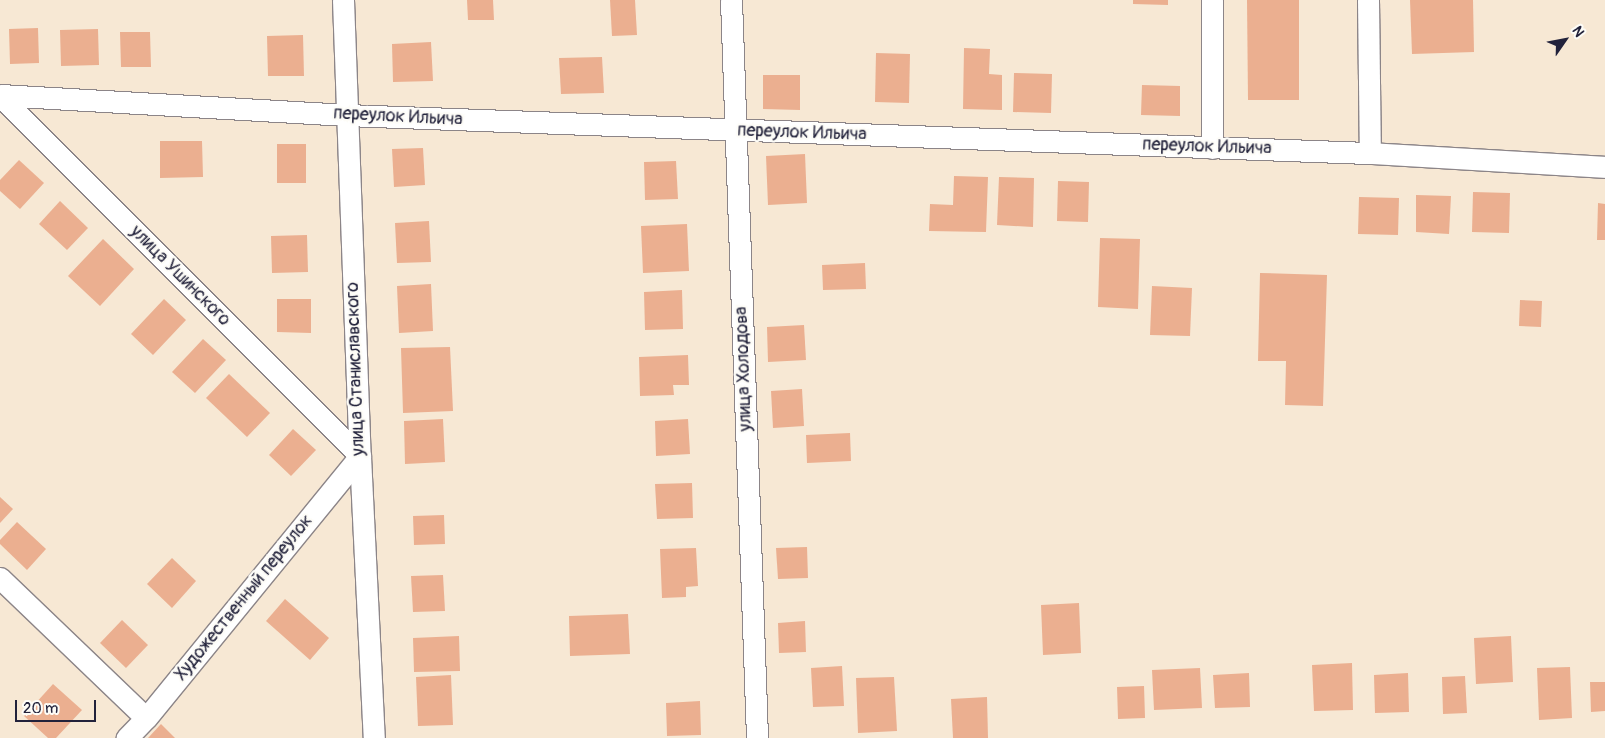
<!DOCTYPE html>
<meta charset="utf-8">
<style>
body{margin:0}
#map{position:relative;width:1605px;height:738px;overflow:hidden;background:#f7e8d4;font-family:Pangolin,sans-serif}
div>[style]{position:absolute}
.building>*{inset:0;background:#ebaf90}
.roads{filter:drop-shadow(1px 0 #8c8588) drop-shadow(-1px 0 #8c8588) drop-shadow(0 1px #8c8588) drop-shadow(0 -1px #8c8588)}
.minor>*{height:21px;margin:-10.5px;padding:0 10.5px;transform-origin:10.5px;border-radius:10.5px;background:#fff}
span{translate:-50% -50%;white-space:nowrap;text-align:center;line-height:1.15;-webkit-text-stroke:4.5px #fdfcf7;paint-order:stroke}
.street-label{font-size:18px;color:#22223b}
.north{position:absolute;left:1540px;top:15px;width:50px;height:50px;-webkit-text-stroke:4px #fdfcf7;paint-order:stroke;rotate:57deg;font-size:14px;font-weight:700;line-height:20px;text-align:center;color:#22223b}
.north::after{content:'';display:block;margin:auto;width:18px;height:22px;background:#22223b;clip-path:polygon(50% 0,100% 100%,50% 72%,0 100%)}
.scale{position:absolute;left:15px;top:700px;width:81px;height:22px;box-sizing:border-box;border:2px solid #22223b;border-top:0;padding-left:6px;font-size:15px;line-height:18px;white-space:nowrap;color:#22223b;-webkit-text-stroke:4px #fdfcf7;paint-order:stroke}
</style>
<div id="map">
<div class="building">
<i style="clip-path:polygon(467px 0,493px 0,494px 20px,468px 20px)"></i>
<i style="clip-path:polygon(610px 0,635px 0,637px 35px,612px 36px)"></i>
<i style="clip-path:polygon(1133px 0,1168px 0,1168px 5px,1133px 4px)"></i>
<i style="clip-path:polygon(1247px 0,1299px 0,1299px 100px,1248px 100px)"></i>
<i style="clip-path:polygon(1410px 0,1473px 0,1474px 52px,1412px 54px)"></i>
<i style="clip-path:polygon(38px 28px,39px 63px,10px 64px,9px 29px)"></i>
<i style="clip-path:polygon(98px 29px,99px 65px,61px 66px,60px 30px)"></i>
<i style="clip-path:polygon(120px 32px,150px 32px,151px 67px,121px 67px)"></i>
<i style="clip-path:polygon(303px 35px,304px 76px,268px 76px,267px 36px)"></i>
<i style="clip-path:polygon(431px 42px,433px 81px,393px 82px,392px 44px)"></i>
<i style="clip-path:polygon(964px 48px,990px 49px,989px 74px,1002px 75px,1002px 110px,963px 109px)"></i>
<i style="clip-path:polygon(876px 53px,910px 54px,909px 103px,875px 102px)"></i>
<i style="clip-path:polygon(602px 57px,604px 93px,561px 94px,559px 58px)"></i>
<i style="clip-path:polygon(1014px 73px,1052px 74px,1051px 113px,1013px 112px)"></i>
<i style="clip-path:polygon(763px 75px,800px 75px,800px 110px,763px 109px)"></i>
<i style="clip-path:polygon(1142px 85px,1180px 86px,1180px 116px,1141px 115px)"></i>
<i style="clip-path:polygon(160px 141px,202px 141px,203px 177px,160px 178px)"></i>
<i style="clip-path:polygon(277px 144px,306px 144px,306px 183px,277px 183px)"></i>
<i style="clip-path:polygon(423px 148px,425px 185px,394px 187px,392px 149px)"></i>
<i style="clip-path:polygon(805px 154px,807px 203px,768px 205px,766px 156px)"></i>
<i style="clip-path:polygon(19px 160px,44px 183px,20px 209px,0 191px,0 180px)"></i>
<i style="clip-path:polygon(676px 161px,678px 199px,645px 200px,644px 162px)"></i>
<i style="clip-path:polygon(954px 176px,988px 177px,986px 232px,929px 231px,930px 204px,953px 205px)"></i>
<i style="clip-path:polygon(999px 177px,1034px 178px,1033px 227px,997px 225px)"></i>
<i style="clip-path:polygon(1058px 181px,1089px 182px,1088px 222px,1057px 221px)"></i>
<i style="clip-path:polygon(1473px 192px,1510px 193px,1509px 233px,1472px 232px)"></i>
<i style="clip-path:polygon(1416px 195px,1451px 196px,1449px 234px,1416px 232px)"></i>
<i style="clip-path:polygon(1359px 197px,1399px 198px,1398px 235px,1358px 234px)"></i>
<i style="clip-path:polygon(60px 201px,88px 228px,67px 250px,39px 224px)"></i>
<i style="clip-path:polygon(1598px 203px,1605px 204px,1605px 240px,1597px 240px)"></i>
<i style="clip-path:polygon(429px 221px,431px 262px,397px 263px,395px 223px)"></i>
<i style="clip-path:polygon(687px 224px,689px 271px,643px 273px,641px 226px)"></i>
<i style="clip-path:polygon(307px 235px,308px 272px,272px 273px,271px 236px)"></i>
<i style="clip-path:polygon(1100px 238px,1140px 239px,1138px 309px,1098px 307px)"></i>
<i style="clip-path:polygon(103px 239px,134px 269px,100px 306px,68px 276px)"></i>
<i style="clip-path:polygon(865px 263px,866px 289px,823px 290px,822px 265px)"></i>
<i style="clip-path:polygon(1260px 273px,1327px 275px,1323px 406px,1285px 405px,1286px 361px,1258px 361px)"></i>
<i style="clip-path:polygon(431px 284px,433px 331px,399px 333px,397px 286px)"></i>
<i style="clip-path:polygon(1152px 286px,1192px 288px,1190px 336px,1150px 335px)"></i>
<i style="clip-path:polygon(682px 290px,683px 329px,645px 330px,644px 292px)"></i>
<i style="clip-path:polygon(164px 299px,186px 320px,153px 355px,131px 334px)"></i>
<i style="clip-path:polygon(277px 299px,311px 299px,311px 333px,277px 332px)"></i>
<i style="clip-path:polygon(1520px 300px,1542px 301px,1541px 327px,1519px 326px)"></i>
<i style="clip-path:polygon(804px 325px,806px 360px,768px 362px,767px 327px)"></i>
<i style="clip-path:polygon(203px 339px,226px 360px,195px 393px,172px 372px)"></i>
<i style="clip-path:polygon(450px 347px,453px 411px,403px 413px,401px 348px)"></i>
<i style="clip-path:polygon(688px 355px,689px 385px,673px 385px,674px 395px,640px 396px,639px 357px)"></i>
<i style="clip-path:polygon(229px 374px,270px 413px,247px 437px,206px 398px)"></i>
<i style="clip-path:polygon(802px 389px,804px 426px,773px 428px,771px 391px)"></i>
<i style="clip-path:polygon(443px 419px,445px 462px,405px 464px,404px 421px)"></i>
<i style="clip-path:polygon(688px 419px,690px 454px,656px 456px,655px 421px)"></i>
<i style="clip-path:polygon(293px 429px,316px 450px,291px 476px,269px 455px)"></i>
<i style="clip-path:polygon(850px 433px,851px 461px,807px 463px,806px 435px)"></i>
<i style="clip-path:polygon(692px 483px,693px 518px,657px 519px,655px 484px)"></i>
<i style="clip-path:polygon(0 497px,13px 509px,0 523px)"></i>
<i style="clip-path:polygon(444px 515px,445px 544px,414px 545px,413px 516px)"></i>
<i style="clip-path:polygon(17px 522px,46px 549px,27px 570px,0 544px,0 540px)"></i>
<i style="clip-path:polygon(807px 547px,808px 578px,778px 579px,776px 548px)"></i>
<i style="clip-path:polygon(696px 548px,698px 586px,686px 587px,686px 597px,662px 598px,660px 549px)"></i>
<i style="clip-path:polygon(172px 558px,196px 581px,172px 608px,147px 584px)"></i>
<i style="clip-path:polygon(443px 575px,445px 611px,413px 612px,411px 576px)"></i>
<i style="clip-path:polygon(285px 599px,329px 638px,310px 660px,266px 621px)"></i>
<i style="clip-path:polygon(1079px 603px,1081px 653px,1043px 655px,1041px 605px)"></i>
<i style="clip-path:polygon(628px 614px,630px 654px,570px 656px,569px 616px)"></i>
<i style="clip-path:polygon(122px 620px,148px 645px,126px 668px,100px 643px)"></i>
<i style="clip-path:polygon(805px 621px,806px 652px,779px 653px,778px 623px)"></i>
<i style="clip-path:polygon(459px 636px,460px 671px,414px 672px,413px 638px)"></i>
<i style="clip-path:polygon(1511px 636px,1513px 682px,1476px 684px,1474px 638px)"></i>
<i style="clip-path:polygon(1352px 663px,1353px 710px,1314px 711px,1312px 665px)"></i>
<i style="clip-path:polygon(842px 666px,844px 706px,813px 707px,811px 668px)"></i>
<i style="clip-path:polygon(1570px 667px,1572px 718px,1539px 720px,1537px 668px)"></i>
<i style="clip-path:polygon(1200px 668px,1202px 708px,1154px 710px,1152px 670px)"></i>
<i style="clip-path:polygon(1249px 673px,1250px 707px,1215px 708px,1213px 675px)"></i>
<i style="clip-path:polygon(1408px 673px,1409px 712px,1375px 713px,1374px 675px)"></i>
<i style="clip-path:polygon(451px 675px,453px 725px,418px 726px,416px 677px)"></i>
<i style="clip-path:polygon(1465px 676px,1467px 713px,1443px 714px,1442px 677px)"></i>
<i style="clip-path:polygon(894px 677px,897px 731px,858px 733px,856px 678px)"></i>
<i style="clip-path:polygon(1590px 682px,1605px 682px,1605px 711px,1591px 712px)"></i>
<i style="clip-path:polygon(53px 684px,82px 710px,56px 738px,48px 738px,24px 716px)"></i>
<i style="clip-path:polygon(1144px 686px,1145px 718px,1118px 719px,1117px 687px)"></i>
<i style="clip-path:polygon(987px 697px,988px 738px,953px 738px,951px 699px)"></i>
<i style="clip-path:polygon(700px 701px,701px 735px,667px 736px,666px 703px)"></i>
<i style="clip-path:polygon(161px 724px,175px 738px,148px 738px)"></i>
</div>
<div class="roads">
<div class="minor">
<i style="left:343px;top:0;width:456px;rotate:87.9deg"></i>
<i style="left:360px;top:456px;width:282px;rotate:87.2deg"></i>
<i style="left:731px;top:0;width:738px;rotate:87.98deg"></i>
<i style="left:1368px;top:0;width:153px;rotate:89.3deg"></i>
<i style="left:0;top:95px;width:347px;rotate:3.3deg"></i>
<i style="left:346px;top:115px;width:1025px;rotate:2.13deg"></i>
<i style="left:1370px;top:153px;width:235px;rotate:3.4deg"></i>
<i style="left:0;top:96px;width:509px;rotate:45deg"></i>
<i style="left:360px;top:456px;width:338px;rotate:129.2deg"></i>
<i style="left:146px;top:718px;width:28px;rotate:134deg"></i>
<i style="left:1212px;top:148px;width:148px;rotate:-90deg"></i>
<i style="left:0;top:578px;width:202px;rotate:43.8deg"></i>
</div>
</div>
<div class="street-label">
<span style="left:398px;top:117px;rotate:3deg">переулок Ильича</span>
<span style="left:802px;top:133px;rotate:2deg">переулок Ильича</span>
<span style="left:1207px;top:147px;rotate:2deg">переулок Ильича</span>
<span style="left:180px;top:276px;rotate:45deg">улица Ушинского</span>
<span style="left:356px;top:369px;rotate:-92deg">улица Станиславского</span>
<span style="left:744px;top:369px;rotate:-92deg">улица Холодова</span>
<span style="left:244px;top:598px;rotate:-51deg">Художественный переулок</span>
</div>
<div class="north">N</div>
<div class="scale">20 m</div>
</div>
